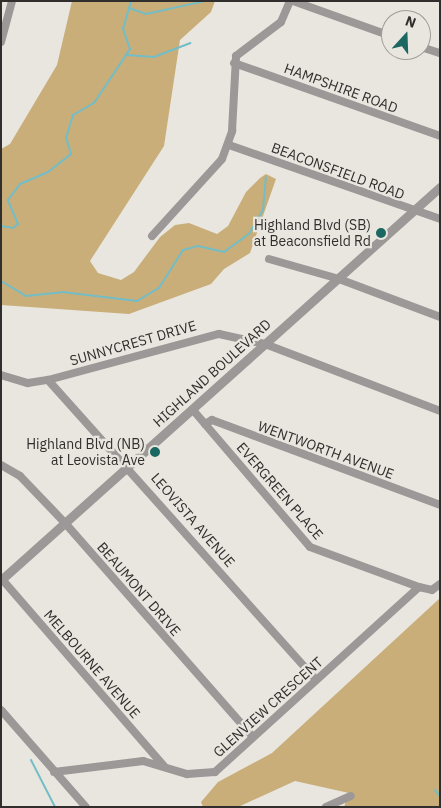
<!DOCTYPE html>
<style>
body{margin:0}
#map{position:relative;width:441px;height:808px;overflow:hidden;background:#e9e6e0;font-family:"IBM Plex Sans",sans-serif}
div>[style]{position:absolute}
.forest>*{inset:0;background:#c9ae7a}
.stream>*{height:2px;margin:-1px;padding:0 1px;transform-origin:1px;border-radius:1px;background:#73bdc7}
.minor>*{height:8px;margin:-4px;padding:0 4px;transform-origin:4px;border-radius:4px;background:#9b9897}
.tertiary>*{height:9px;margin:-4.5px;padding:0 4.5px;transform-origin:4.5px;border-radius:4.5px;background:#9b9897}
.dots>*{width:14px;height:14px;translate:-50% -50%;box-sizing:border-box;border:2px solid #e9e6e0;border-radius:50%}
span{translate:-50% -50%;white-space:nowrap;text-align:center;line-height:1.15;-webkit-text-stroke:4.5px #e9e6e0;paint-order:stroke}
.street-label{font-size:14px;color:#312f2d}
.poi-label{font-size:14px;color:#312f2d}
.right{translate:-100% -50%;text-align:right}
.frame{position:absolute;inset:0;border:2px solid #312f2d;pointer-events:none}
.north{position:absolute;left:381px;top:10px;width:50px;height:50px;box-sizing:border-box;background:#e9e6e0;border:1px solid #9f9d98;border-radius:50%;rotate:20deg;font-size:14px;font-weight:700;line-height:20px;text-align:center;color:#312f2d}
.north::after{content:'';display:block;margin:auto;width:18px;height:22px;background:#1b6761;clip-path:polygon(50% 0,100% 100%,50% 72%,0 100%)}
</style>
<div id="map">
<div class="forest">
<i style="clip-path:polygon(72px 1px,215px 1px,211px 12px,180px 40px,164px 146px,90px 261px,98px 273px,121px 280px,134px 272px,160px 237px,175px 225px,189px 223px,217px 234px,228px 226px,246px 192px,260px 178px,266px 174px,276px 179px,250px 253px,224px 269px,211px 284px,129px 314px,1px 305px,1px 149px,10px 144px,57px 65px)"></i>
<i style="clip-path:polygon(440px 598px,440px 807px,344px 807px,349px 793px,295px 781px,238px 807px,203px 807px,201px 802px,218px 782px,272px 753px)"></i>
</div>
<div class="stream">
<i style="left:129px;top:8px;width:18px;rotate:19deg"></i>
<i style="left:146px;top:14px;width:60px;rotate:-12.4deg"></i>
<i style="left:127px;top:55px;width:27px;rotate:4deg"></i>
<i style="left:154px;top:57px;width:39px;rotate:-21deg"></i>
<i style="left:1px;top:226px;width:12px;rotate:9deg"></i>
<i style="left:13px;top:228px;width:6px;rotate:-39deg"></i>
<i style="left:18px;top:224px;width:26px;rotate:-113deg"></i>
<i style="left:8px;top:200px;width:20px;rotate:-53deg"></i>
<i style="left:20px;top:184px;width:30px;rotate:-23deg"></i>
<i style="left:48px;top:172px;width:29px;rotate:-38deg"></i>
<i style="left:71px;top:154px;width:17px;rotate:-107deg"></i>
<i style="left:66px;top:138px;width:24px;rotate:-73deg"></i>
<i style="left:73px;top:115px;width:24px;rotate:-30deg"></i>
<i style="left:94px;top:103px;width:65px;rotate:-56.3deg"></i>
<i style="left:130px;top:49px;width:21px;rotate:-109deg"></i>
<i style="left:123px;top:29px;width:29px;rotate:-74deg"></i>
<i style="left:1px;top:281px;width:29px;rotate:31deg"></i>
<i style="left:26px;top:296px;width:36px;rotate:-6deg"></i>
<i style="left:62px;top:292px;width:76px;rotate:6.8deg"></i>
<i style="left:137px;top:301px;width:26px;rotate:-31deg"></i>
<i style="left:159px;top:288px;width:45px;rotate:-57.7deg"></i>
<i style="left:183px;top:250px;width:16px;rotate:-15deg"></i>
<i style="left:198px;top:246px;width:27px;rotate:13deg"></i>
<i style="left:224px;top:252px;width:31px;rotate:-36deg"></i>
<i style="left:249px;top:234px;width:28px;rotate:-60deg"></i>
<i style="left:263px;top:210px;width:33px;rotate:-85deg"></i>
<i style="left:31px;top:760px;width:53px;rotate:62.9deg"></i>
<i style="left:435px;top:790px;width:8px;rotate:50deg"></i>
</div>
<div class="minor">
<i style="left:293px;top:1px;width:104px;rotate:19.7deg"></i>
<i style="left:1px;top:42px;width:42px;rotate:-75deg"></i>
<i style="left:421px;top:47px;width:20px;rotate:18deg"></i>
<i style="left:234px;top:63px;width:219px;rotate:19.5deg"></i>
<i style="left:229px;top:145px;width:224px;rotate:19.3deg"></i>
<i style="left:152px;top:236px;width:104px;rotate:-47.7deg"></i>
<i style="left:222px;top:159px;width:30px;rotate:-70deg"></i>
<i style="left:232px;top:131px;width:75px;rotate:-86.9deg"></i>
<i style="left:236px;top:56px;width:56px;rotate:-37.1deg"></i>
<i style="left:281px;top:22px;width:23px;rotate:-67deg"></i>
<i style="left:269px;top:259px;width:73px;rotate:15.9deg"></i>
<i style="left:339px;top:279px;width:108px;rotate:20.6deg"></i>
<i style="left:1px;top:375px;width:28px;rotate:17deg"></i>
<i style="left:28px;top:383px;width:20px;rotate:-9deg"></i>
<i style="left:48px;top:380px;width:177px;rotate:-15.1deg"></i>
<i style="left:219px;top:334px;width:47px;rotate:12.3deg"></i>
<i style="left:265px;top:344px;width:187px;rotate:20.9deg"></i>
<i style="left:48px;top:380px;width:402px;rotate:48.2deg"></i>
<i style="left:193px;top:410px;width:180px;rotate:49.5deg"></i>
<i style="left:310px;top:547px;width:116px;rotate:20.2deg"></i>
<i style="left:205px;top:424px;width:8px;rotate:-30deg"></i>
<i style="left:212px;top:420px;width:243px;rotate:20.4deg"></i>
<i style="left:1px;top:465px;width:22px;rotate:30deg"></i>
<i style="left:20px;top:476px;width:65px;rotate:46.2deg"></i>
<i style="left:65px;top:523px;width:285px;rotate:48.7deg"></i>
<i style="left:1px;top:578px;width:249px;rotate:49.1deg"></i>
<i style="left:1px;top:710px;width:129px;rotate:48.8deg"></i>
<i style="left:54px;top:772px;width:90px;rotate:-7deg"></i>
<i style="left:143px;top:761px;width:46px;rotate:16.5deg"></i>
<i style="left:187px;top:774px;width:28px;rotate:-4deg"></i>
<i style="left:215px;top:772px;width:275px;rotate:-42.2deg"></i>
<i style="left:419px;top:587px;width:13px;rotate:13deg"></i>
<i style="left:432px;top:590px;width:10px;rotate:-37deg"></i>
<i style="left:326px;top:807px;width:27px;rotate:-24deg"></i>
</div>
<div class="tertiary">
<i style="left:1px;top:580px;width:589px;rotate:-41.84deg"></i>
</div>
<div class="dots">
<i style="left:381px;top:233px;background:#1b6761"></i>
<i style="left:155px;top:452px;background:#1b6761"></i>
</div>
<div class="street-label">
<span style="left:341px;top:88px;rotate:20deg">HAMPSHIRE ROAD</span>
<span style="left:338px;top:171px;rotate:20deg">BEACONSFIELD ROAD</span>
<span style="left:133px;top:343px;rotate:-16deg">SUNNYCREST DRIVE</span>
<span style="left:212px;top:373px;rotate:-42deg">HIGHLAND BOULEVARD</span>
<span style="left:326px;top:450px;rotate:20deg">WENTWORTH AVENUE</span>
<span style="left:280px;top:491px;rotate:49deg">EVERGREEN PLACE</span>
<span style="left:193px;top:520px;rotate:49deg">LEOVISTA AVENUE</span>
<span style="left:139px;top:589px;rotate:49deg">BEAUMONT DRIVE</span>
<span style="left:92px;top:664px;rotate:49deg">MELBOURNE AVENUE</span>
<span style="left:268px;top:707px;rotate:-42deg">GLENVIEW CRESCENT</span>
</div>
<div class="poi-label">
<span class="right" style="left:371px;top:233px">Highland Blvd (SB)<br>at Beaconsfield Rd</span>
<span class="right" style="left:145px;top:452px">Highland Blvd (NB)<br>at Leovista Ave</span>
</div>
<div class="frame"></div>
<div class="north">N</div>
</div>
